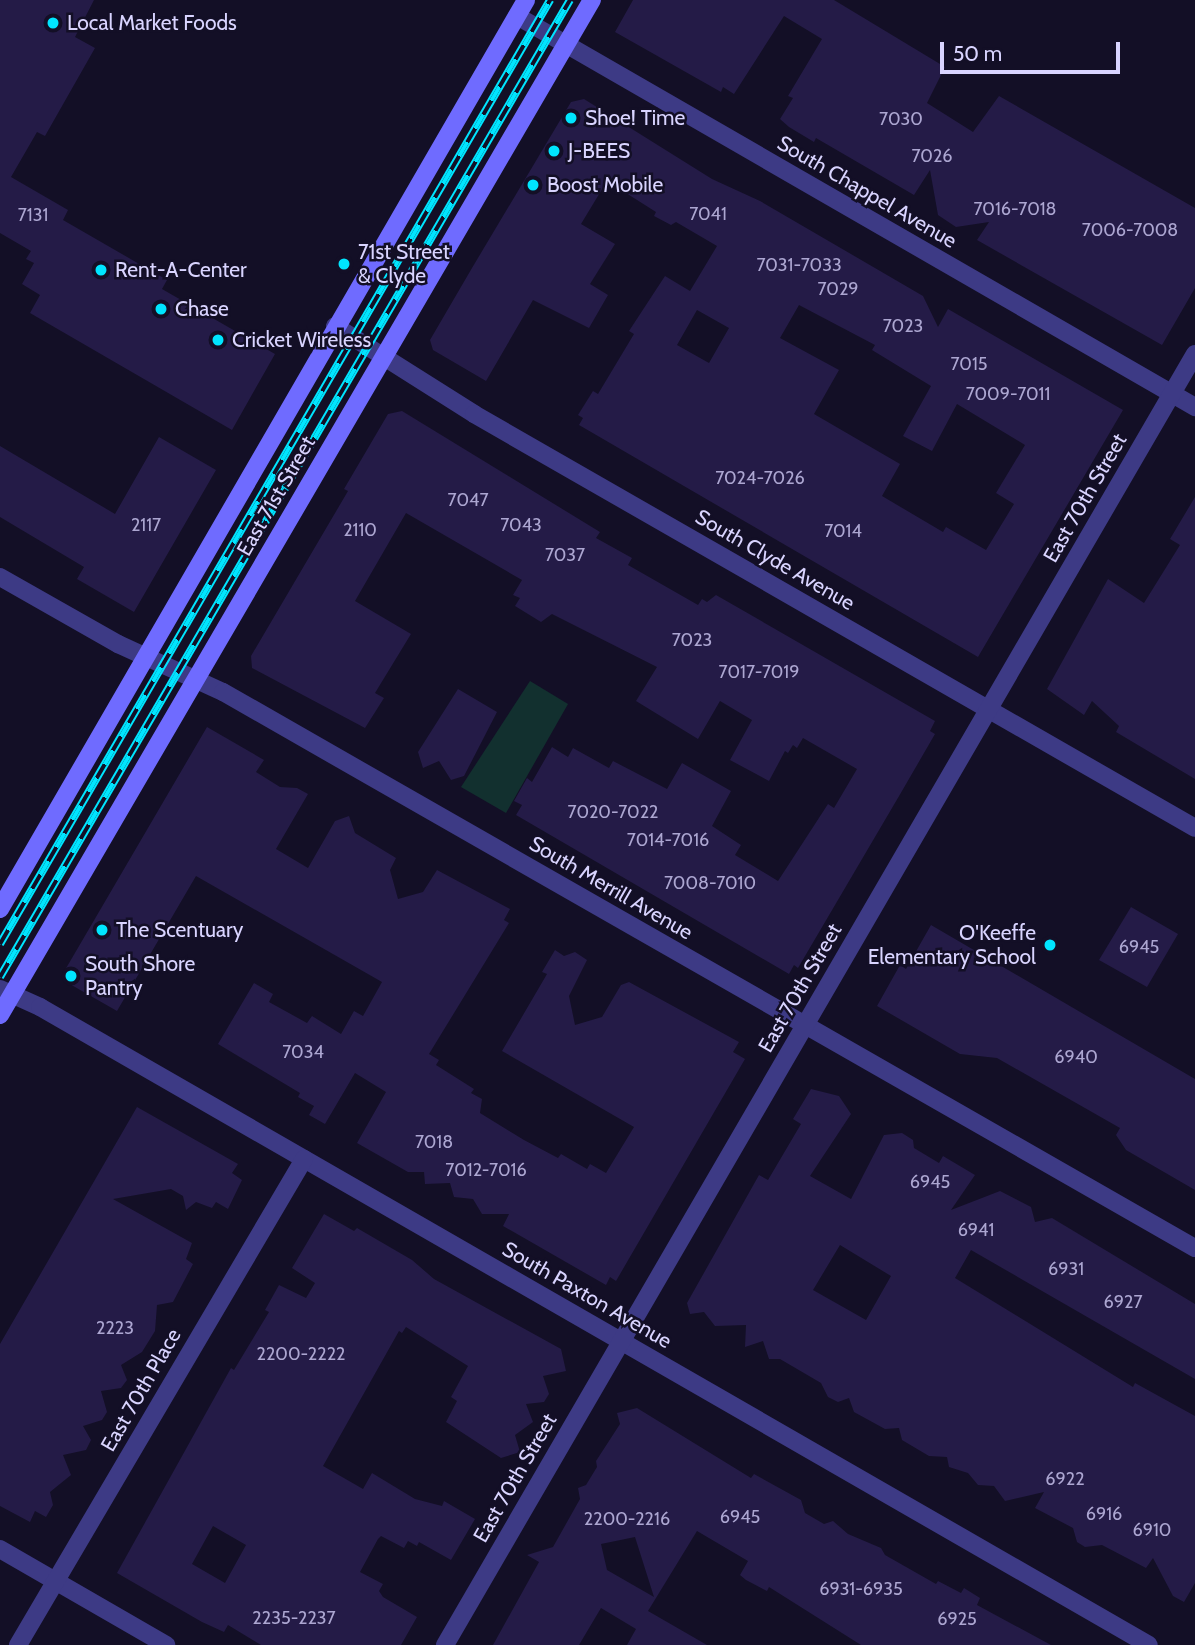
<!DOCTYPE html>
<style>
body{margin:0}
#map{position:relative;width:1195px;height:1645px;overflow:hidden;background:#130f26;font-family:Cabin,sans-serif}
div>[style]{position:absolute}
.green>*{inset:0;background:#12302f}
.building>*{inset:0;background:#241b47}
.minor>*{height:18px;margin:-9px;padding:0 9px;transform-origin:9px;border-radius:9px;background:#3d3a85}
.secondary>*{height:18px;margin:-9px;padding:0 9px;transform-origin:9px;border-radius:9px;background:#6f6bff}
.rail>*{height:8px;margin-top:-4px;transform-origin:0;background:repeating-linear-gradient(90deg,#130f26 0 16px,#00e5ff 0 32px);box-sizing:border-box;border-block:2px solid #00e5ff}
.dots>*{width:19px;height:19px;translate:-50% -50%;box-sizing:border-box;border:4px solid #130f26;border-radius:50%}
span{translate:-50% -50%;white-space:nowrap;text-align:center;line-height:1.15;-webkit-text-stroke:5px #130f26;paint-order:stroke}
.number-label{font-size:18px;color:#aca6d1}
.number-label span{-webkit-text-stroke-width:0}
.poi-label{font-size:21px;color:#d9d4ff}
.left{translate:0 -50%;text-align:left}
.right{translate:-100% -50%;text-align:right}
.street-label{font-size:21px;color:#d9d4ff}
.scale{position:absolute;left:940px;top:42px;width:180px;height:32px;box-sizing:border-box;border:4px solid #d9d4ff;border-top:0;padding-left:9px;font-size:21px;line-height:24px;white-space:nowrap;color:#d9d4ff;-webkit-text-stroke:5px #130f26;paint-order:stroke}
</style>
<div id="map">
<div class="green">
<i style="clip-path:polygon(530px 681px,568px 704px,506px 813px,461px 787px)"></i>
</div>
<div class="building">
<i style="clip-path:polygon(0 0,94px 0,75px 37px,95px 48px,45px 136px,37px 132px,11px 177px,68px 210px,63px 220px,167px 280px,162px 289px,275px 354px,232px 430px,30px 313px,40px 295px,22px 284px,34px 263px,26px 259px,31px 251px,0 233px)"></i>
<i style="clip-path:polygon(633px 0,834px 0,945px 67px,927px 103px,973px 132px,999px 96px,1195px 208px,1195px 288px,1162px 345px,977px 240px,989px 222px,956px 227px,938px 215px,930px 170px,914px 195px,816px 138px,814px 142px,789px 127px,780px 119px,793px 98px,788px 96px,822px 39px,784px 16px,734px 94px,723px 87px,721px 92px,615px 32px)"></i>
<i style="clip-path:polygon(evenodd,584px 99px,712px 179px,760px 201px,923px 296px,938px 327px,948px 309px,1123px 410px,978px 657px,579px 425px,583px 418px,578px 415px,593px 391px,598px 394px,634px 334px,629px 331px,665px 276px,690px 291px,717px 246px,676px 222px,671px 225px,654px 216px,656px 212px,607px 181px,581px 224px,615px 244px,590px 284px,608px 295px,589px 328px,533px 300px,486px 381px,433px 350px,430px 340px,472px 268px,571px 102px,584px 99px,799px 305px,875px 345px,872px 350px,931px 386px,903px 436px,932px 451px,957px 404px,1025px 445px,996px 493px,1014px 504px,986px 550px,946px 527px,943px 532px,882px 496px,900px 464px,814px 414px,839px 370px,780px 338px,799px 305px,584px 99px,697px 310px,729px 328px,709px 363px,677px 345px,697px 310px)"></i>
<i style="clip-path:polygon(402px 411px,600px 532px,596px 538px,632px 558px,628px 565px,698px 605px,702px 599px,707px 602px,716px 595px,935px 721px,930px 731px,935px 734px,902px 791px,798px 968px,794px 965px,789px 974px,516px 815px,522px 805px,514px 801px,527px 778px,532px 782px,552px 747px,568px 757px,573px 748px,609px 768px,613px 761px,667px 789px,682px 763px,731px 791px,712px 826px,741px 845px,735px 855px,778px 881px,828px 804px,834px 808px,857px 769px,803px 738px,797px 748px,793px 745px,788px 753px,785px 751px,769px 781px,730px 760px,752px 720px,720px 701px,698px 739px,636px 701px,657px 667px,552px 614px,541px 622px,515px 606px,520px 598px,513px 595px,522px 580px,406px 513px,355px 601px,411px 634px,375px 693px,384px 698px,365px 728px,252px 668px,251px 656px,348px 491px,344px 489px,388px 414px)"></i>
<i style="clip-path:polygon(159px 437px,216px 470px,134px 612px,77px 579px,84px 567px,0 517px,0 446px,115px 514px)"></i>
<i style="clip-path:polygon(1195px 497px,1195px 779px,1116px 732px,1119px 726px,1092px 701px,1084px 715px,1047px 689px,1108px 579px,1144px 603px,1180px 545px,1170px 539px)"></i>
<i style="clip-path:polygon(458px 689px,497px 712px,464px 776px,451px 780px,439px 761px,423px 768px,418px 752px)"></i>
<i style="clip-path:polygon(207px 727px,264px 760px,256px 772px,280px 787px,297px 788px,308px 794px,276px 849px,308px 868px,335px 821px,349px 816px,355px 833px,396px 858px,390px 870px,398px 899px,423px 892px,437px 870px,510px 909px,504px 920px,509px 923px,429px 1054px,439px 1060px,436px 1065px,474px 1089px,471px 1093px,482px 1099px,480px 1113px,524px 1140px,558px 1158px,561px 1154px,587px 1169px,590px 1164px,606px 1173px,634px 1127px,502px 1051px,547px 974px,542px 972px,555px 950px,564px 956px,575px 952px,587px 960px,569px 996px,575px 1025px,602px 1017px,621px 985px,629px 982px,739px 1042px,733px 1052px,745px 1059px,616px 1281px,610px 1277px,606px 1285px,503px 1226px,509px 1214px,482px 1214px,473px 1199px,454px 1197px,450px 1183px,425px 1184px,424px 1172px,408px 1172px,357px 1143px,386px 1092px,355px 1073px,325px 1124px,309px 1115px,314px 1106px,298px 1097px,300px 1093px,218px 1044px,254px 983px,273px 994px,269px 1002px,307px 1023px,312px 1016px,341px 1034px,354px 1011px,363px 1016px,382px 982px,196px 876px,117px 1011px,68px 983px,65px 970px)"></i>
<i style="clip-path:polygon(1131px 907px,1178px 934px,1147px 987px,1099px 960px)"></i>
<i style="clip-path:polygon(931px 925px,1195px 1079px,1195px 1190px,1126px 1150px,1116px 1135px,1120px 1128px,997px 1058px,960px 1054px,877px 1006px,900px 965px,906px 969px)"></i>
<i style="clip-path:polygon(evenodd,811px 1089px,839px 1096px,851px 1114px,810px 1176px,851px 1199px,884px 1135px,902px 1133px,913px 1140px,914px 1148px,939px 1163px,943px 1156px,975px 1175px,951px 1210px,1000px 1191px,1031px 1207px,1035px 1222px,1052px 1218px,1195px 1304px,1195px 1379px,971px 1250px,955px 1278px,1133px 1387px,1135px 1383px,1195px 1416px,1195px 1583px,1184px 1602px,1173px 1596px,1153px 1558px,1146px 1568px,1102px 1545px,1085px 1547px,1077px 1542px,1073px 1528px,1035px 1508px,1044px 1492px,1005px 1501px,994px 1486px,978px 1485px,968px 1473px,949px 1467px,947px 1457px,929px 1456px,902px 1440px,899px 1428px,885px 1429px,854px 1412px,849px 1398px,838px 1402px,828px 1397px,821px 1383px,780px 1359px,769px 1359px,763px 1341px,745px 1347px,746px 1325px,715px 1326px,704px 1312px,690px 1314px,687px 1303px,759px 1175px,768px 1180px,801px 1124px,793px 1119px,811px 1089px,840px 1245px,891px 1276px,866px 1320px,813px 1290px,840px 1245px)"></i>
<i style="clip-path:polygon(137px 1107px,238px 1164px,232px 1173px,242px 1180px,228px 1209px,216px 1202px,212px 1208px,196px 1202px,186px 1210px,183px 1196px,171px 1189px,113px 1199px,192px 1243px,186px 1259px,193px 1264px,173px 1302px,157px 1305px,155px 1331px,142px 1352px,121px 1365px,127px 1380px,121px 1388px,101px 1391px,107px 1412px,102px 1420px,83px 1426px,91px 1440px,86px 1450px,63px 1455px,71px 1475px,50px 1492px,53px 1505px,46px 1517px,35px 1511px,30px 1522px,0 1506px,0 1344px)"></i>
<i style="clip-path:polygon(evenodd,324px 1214px,354px 1231px,357px 1228px,412px 1260px,434px 1279px,561px 1349px,566px 1371px,543px 1376px,549px 1394px,544px 1402px,526px 1404px,533px 1422px,515px 1435px,520px 1452px,501px 1458px,446px 1422px,457px 1401px,451px 1397px,468px 1366px,406px 1327px,402px 1333px,399px 1331px,323px 1466px,363px 1489px,372px 1473px,415px 1499px,442px 1506px,444px 1501px,475px 1519px,451px 1560px,419px 1542px,417px 1546px,408px 1541px,404px 1548px,381px 1536px,378px 1539px,360px 1572px,383px 1584px,379px 1591px,383px 1597px,417px 1617px,401px 1645px,261px 1645px,228px 1625px,224px 1632px,202px 1622px,117px 1573px,231px 1368px,234px 1370px,269px 1312px,265px 1310px,279px 1285px,306px 1298px,315px 1283px,292px 1268px,324px 1214px,213px 1526px,246px 1545px,225px 1583px,192px 1564px,213px 1526px)"></i>
<i style="clip-path:polygon(evenodd,637px 1408px,751px 1478px,754px 1474px,801px 1500px,805px 1513px,824px 1524px,833px 1521px,848px 1534px,881px 1548px,885px 1555px,936px 1584px,938px 1581px,961px 1593px,964px 1588px,980px 1598px,977px 1605px,1051px 1645px,861px 1645px,769px 1587px,767px 1591px,746px 1580px,740px 1575px,748px 1561px,697px 1531px,648px 1611px,707px 1645px,627px 1645px,636px 1629px,601px 1608px,579px 1645px,493px 1645px,539px 1562px,527px 1555px,553px 1547px,580px 1499px,578px 1488px,586px 1485px,597px 1467px,596px 1461px,620px 1424px,617px 1413px,637px 1408px,635px 1537px,654px 1597px,607px 1570px,601px 1544px,635px 1537px)"></i>
</div>
<div class="minor">
<i style="left:517px;top:16px;width:783px;rotate:29.97deg"></i>
<i style="left:335px;top:326px;width:165px;rotate:32.3deg"></i>
<i style="left:474px;top:414px;width:831px;rotate:29.86deg"></i>
<i style="left:0;top:577px;width:136px;rotate:29.6deg"></i>
<i style="left:118px;top:644px;width:115px;rotate:24.6deg"></i>
<i style="left:223px;top:692px;width:1120px;rotate:29.77deg"></i>
<i style="left:0;top:989px;width:44px;rotate:24.2deg"></i>
<i style="left:40px;top:1007px;width:1279px;rotate:29.91deg"></i>
<i style="left:0;top:1549px;width:192px;rotate:30deg"></i>
<i style="left:18px;top:1645px;width:564px;rotate:-59.52deg"></i>
<i style="left:445px;top:1645px;width:1493px;rotate:-59.85deg"></i>
</div>
<div class="secondary">
<i style="left:0;top:909px;width:1050px;rotate:-59.94deg"></i>
<i style="left:0;top:1015px;width:1175px;rotate:-59.75deg"></i>
</div>
<div class="rail">
<i style="left:0;top:944px;width:1093px;rotate:-59.77deg"></i>
<i style="left:0;top:977px;width:1131px;rotate:-59.74deg"></i>
</div>
<div class="dots">
<i style="left:53px;top:23px;background:#00e5ff"></i>
<i style="left:571px;top:118px;background:#00e5ff"></i>
<i style="left:554px;top:151px;background:#00e5ff"></i>
<i style="left:533px;top:185px;background:#00e5ff"></i>
<i style="left:344px;top:264px;background:#00e5ff"></i>
<i style="left:101px;top:270px;background:#00e5ff"></i>
<i style="left:161px;top:309px;background:#00e5ff"></i>
<i style="left:218px;top:340px;background:#00e5ff"></i>
<i style="left:102px;top:930px;background:#00e5ff"></i>
<i style="left:1050px;top:945px;background:#00e5ff"></i>
<i style="left:71px;top:976px;background:#00e5ff"></i>
</div>
<div class="number-label">
<span style="left:901px;top:119px">7030</span>
<span style="left:932px;top:156px">7026</span>
<span style="left:1015px;top:209px">7016-7018</span>
<span style="left:708px;top:214px">7041</span>
<span style="left:33px;top:215px">7131</span>
<span style="left:1130px;top:230px">7006-7008</span>
<span style="left:799px;top:265px">7031-7033</span>
<span style="left:838px;top:289px">7029</span>
<span style="left:903px;top:326px">7023</span>
<span style="left:969px;top:364px">7015</span>
<span style="left:1008px;top:394px">7009-7011</span>
<span style="left:760px;top:478px">7024-7026</span>
<span style="left:468px;top:500px">7047</span>
<span style="left:146px;top:525px">2117</span>
<span style="left:521px;top:525px">7043</span>
<span style="left:360px;top:530px">2110</span>
<span style="left:843px;top:531px">7014</span>
<span style="left:565px;top:555px">7037</span>
<span style="left:692px;top:640px">7023</span>
<span style="left:759px;top:672px">7017-7019</span>
<span style="left:613px;top:812px">7020-7022</span>
<span style="left:668px;top:840px">7014-7016</span>
<span style="left:710px;top:883px">7008-7010</span>
<span style="left:1139px;top:947px">6945</span>
<span style="left:303px;top:1052px">7034</span>
<span style="left:1076px;top:1057px">6940</span>
<span style="left:434px;top:1142px">7018</span>
<span style="left:486px;top:1170px">7012-7016</span>
<span style="left:930px;top:1182px">6945</span>
<span style="left:976px;top:1230px">6941</span>
<span style="left:1066px;top:1269px">6931</span>
<span style="left:1123px;top:1302px">6927</span>
<span style="left:115px;top:1328px">2223</span>
<span style="left:301px;top:1354px">2200-2222</span>
<span style="left:1065px;top:1479px">6922</span>
<span style="left:1104px;top:1514px">6916</span>
<span style="left:740px;top:1517px">6945</span>
<span style="left:627px;top:1519px">2200-2216</span>
<span style="left:1152px;top:1530px">6910</span>
<span style="left:861px;top:1589px">6931-6935</span>
<span style="left:294px;top:1618px">2235-2237</span>
<span style="left:957px;top:1619px">6925</span>
</div>
<div class="poi-label">
<span class="left" style="left:67px;top:23px">Local Market Foods</span>
<span class="left" style="left:585px;top:118px">Shoe! Time</span>
<span class="left" style="left:568px;top:151px">J-BEES</span>
<span class="left" style="left:547px;top:185px">Boost Mobile</span>
<span class="left" style="left:358px;top:264px">71st Street<br>&amp; Clyde</span>
<span class="left" style="left:115px;top:270px">Rent-A-Center</span>
<span class="left" style="left:175px;top:309px">Chase</span>
<span class="left" style="left:232px;top:340px">Cricket Wireless</span>
<span class="left" style="left:116px;top:930px">The Scentuary</span>
<span class="right" style="left:1036px;top:945px">O'Keeffe<br>Elementary School</span>
<span class="left" style="left:85px;top:976px">South Shore<br>Pantry</span>
</div>
<div class="street-label">
<span style="left:867px;top:192px;rotate:30deg">South Chappel Avenue</span>
<span style="left:276px;top:496px;rotate:-60deg">East 71st Street</span>
<span style="left:1085px;top:498px;rotate:-60deg">East 70th Street</span>
<span style="left:775px;top:560px;rotate:30deg">South Clyde Avenue</span>
<span style="left:611px;top:888px;rotate:30deg">South Merrill Avenue</span>
<span style="left:800px;top:988px;rotate:-60deg">East 70th Street</span>
<span style="left:587px;top:1295px;rotate:30deg">South Paxton Avenue</span>
<span style="left:141px;top:1390px;rotate:-60deg">East 70th Place</span>
<span style="left:515px;top:1478px;rotate:-60deg">East 70th Street</span>
</div>
<div class="scale">50 m</div>
</div>
